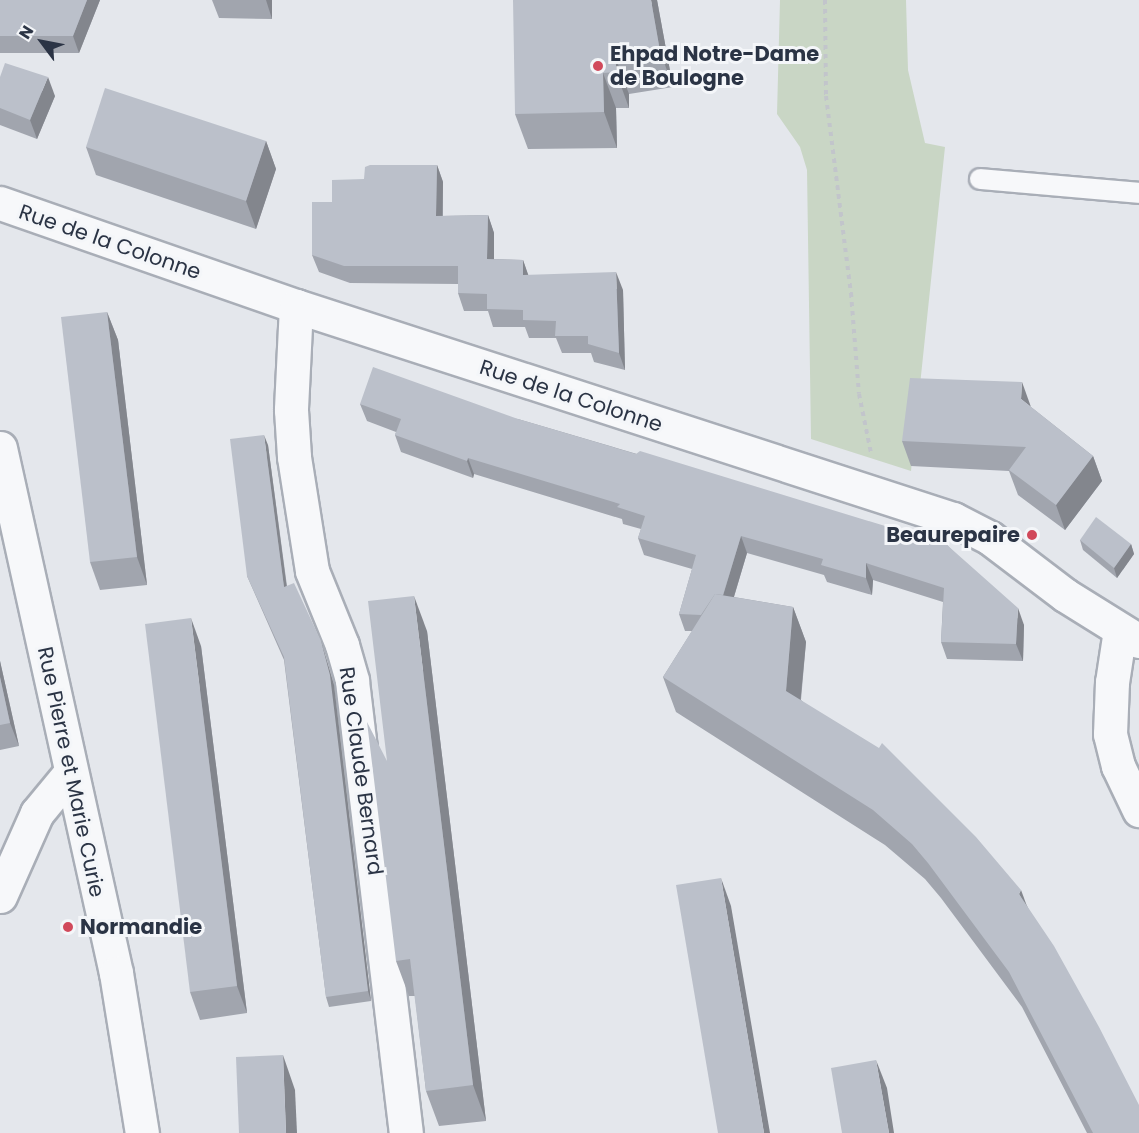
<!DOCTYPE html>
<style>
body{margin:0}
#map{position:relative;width:1139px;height:1133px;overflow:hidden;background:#e4e7ec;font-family:Poppins,sans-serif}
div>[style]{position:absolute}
.green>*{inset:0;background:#c9d6c5}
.path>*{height:4px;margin-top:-2px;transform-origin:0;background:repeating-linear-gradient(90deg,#c2c5cb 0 4.5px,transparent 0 9px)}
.roads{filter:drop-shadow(2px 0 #a9aeb7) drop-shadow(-2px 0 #a9aeb7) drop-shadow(0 2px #a9aeb7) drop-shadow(0 -2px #a9aeb7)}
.service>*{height:20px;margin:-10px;padding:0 10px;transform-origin:10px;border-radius:10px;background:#f7f8fa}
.minor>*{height:33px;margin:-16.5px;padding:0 16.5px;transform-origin:16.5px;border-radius:16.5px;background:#f7f8fa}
.wall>*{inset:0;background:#a1a5ae}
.shaded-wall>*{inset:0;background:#83868d}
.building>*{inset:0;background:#bbc0ca}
.dots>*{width:16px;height:16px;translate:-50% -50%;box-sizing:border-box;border:3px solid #f4f6f9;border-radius:50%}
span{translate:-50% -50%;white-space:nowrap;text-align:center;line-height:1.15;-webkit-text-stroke:6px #f4f6f9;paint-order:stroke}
.poi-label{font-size:21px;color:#2b3445;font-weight:700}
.left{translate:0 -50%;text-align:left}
.right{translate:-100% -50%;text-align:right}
.street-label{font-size:21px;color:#2b3445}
.north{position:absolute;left:12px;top:12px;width:60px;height:60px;-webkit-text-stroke:4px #f4f6f9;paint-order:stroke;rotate:302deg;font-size:16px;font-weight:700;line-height:24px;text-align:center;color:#2b3445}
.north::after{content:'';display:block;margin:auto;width:21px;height:27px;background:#2b3445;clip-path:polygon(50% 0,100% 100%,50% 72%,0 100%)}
</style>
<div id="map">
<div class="green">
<i style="clip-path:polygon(780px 0,906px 0,908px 70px,925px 143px,945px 147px,911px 471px,811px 439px,807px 170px,800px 147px,777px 114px)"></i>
</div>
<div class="path">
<i style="left:825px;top:0;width:96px;rotate:89.4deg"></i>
<i style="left:826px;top:96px;width:199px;rotate:82.8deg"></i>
<i style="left:851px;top:293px;width:101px;rotate:85.5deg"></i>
<i style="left:859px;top:394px;width:60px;rotate:78.5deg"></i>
</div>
<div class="roads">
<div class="service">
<i style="left:980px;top:179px;width:160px;rotate:5deg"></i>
</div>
<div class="minor">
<i style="left:0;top:203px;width:313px;rotate:19.2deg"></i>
<i style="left:296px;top:306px;width:691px;rotate:17.96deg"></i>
<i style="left:953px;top:519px;width:42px;rotate:27.2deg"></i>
<i style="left:990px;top:538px;width:94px;rotate:37.2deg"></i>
<i style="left:1065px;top:595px;width:87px;rotate:31.9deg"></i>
<i style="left:296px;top:306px;width:104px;rotate:92.8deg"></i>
<i style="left:291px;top:410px;width:47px;rotate:86.3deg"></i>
<i style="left:294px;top:457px;width:115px;rotate:81deg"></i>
<i style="left:312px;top:571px;width:80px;rotate:67.9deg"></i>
<i style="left:342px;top:645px;width:37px;rotate:74deg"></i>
<i style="left:352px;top:681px;width:455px;rotate:83.2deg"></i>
<i style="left:0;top:448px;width:538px;rotate:77.54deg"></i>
<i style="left:116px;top:973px;width:162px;rotate:80.8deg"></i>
<i style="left:1120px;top:630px;width:53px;rotate:98.7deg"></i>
<i style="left:1112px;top:682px;width:52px;rotate:92.2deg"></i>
<i style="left:1110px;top:734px;width:33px;rotate:76deg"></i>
<i style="left:1118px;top:766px;width:49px;rotate:64.5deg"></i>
<i style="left:0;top:896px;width:91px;rotate:-66deg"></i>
<i style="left:37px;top:813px;width:52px;rotate:-50.5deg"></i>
</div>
</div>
<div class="wall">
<i style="clip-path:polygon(0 0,100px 0,79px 53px,0 53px)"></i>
<i style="clip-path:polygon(212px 0,272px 0,272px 19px,219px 18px)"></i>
<i style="clip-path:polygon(657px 0,673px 87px,629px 94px,629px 108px,616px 108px,617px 148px,528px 149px,515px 114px)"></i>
<i style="clip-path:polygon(0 77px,55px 96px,37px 139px,0 125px)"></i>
<i style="clip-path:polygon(266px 141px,276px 169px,256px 229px,96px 175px,86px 147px)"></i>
<i style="clip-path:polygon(437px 165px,443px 182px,443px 216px,488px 215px,494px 233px,494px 259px,523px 260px,528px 275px,623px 290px,625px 370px,594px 362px,591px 353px,562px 353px,556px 338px,529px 338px,525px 327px,493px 327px,488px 311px,464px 311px,458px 293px,458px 284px,350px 283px,319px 272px,312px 255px,364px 179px)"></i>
<i style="clip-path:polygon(107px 312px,118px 340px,147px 585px,100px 590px,90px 562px)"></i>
<i style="clip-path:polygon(360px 404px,518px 419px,947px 545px,1024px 625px,1023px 661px,947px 659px,941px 642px,943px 602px,873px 580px,872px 595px,827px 582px,824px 575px,747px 553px,734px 597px,793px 607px,806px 642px,801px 700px,1027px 906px,1139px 1133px,1087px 1133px,1022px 1007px,941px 898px,925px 879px,885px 845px,676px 712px,663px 677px,692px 631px,685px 631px,679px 614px,692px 569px,644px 555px,638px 538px,641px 529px,623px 524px,622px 519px,474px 474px,473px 478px,401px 452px,395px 435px,396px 432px,367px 421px)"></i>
<i style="clip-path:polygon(1031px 407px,1093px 456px,1102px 481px,1065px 530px,1018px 495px,1009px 471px,911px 466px,902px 441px)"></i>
<i style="clip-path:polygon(268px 445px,287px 586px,324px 651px,334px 685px,371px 1001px,329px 1007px,326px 997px,284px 660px,247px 576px)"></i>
<i style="clip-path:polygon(1080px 540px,1131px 544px,1134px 554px,1117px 578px,1083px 550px)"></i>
<i style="clip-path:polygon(427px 631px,486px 1121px,439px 1126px,426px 1091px,415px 996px,409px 996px,396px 961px)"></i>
<i style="clip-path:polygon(201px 646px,247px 1013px,200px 1020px,190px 992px)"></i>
<i style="clip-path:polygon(0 661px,19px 746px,0 750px)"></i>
</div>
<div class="shaded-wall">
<i style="clip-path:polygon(87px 0,100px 0,79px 53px,73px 36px)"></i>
<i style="clip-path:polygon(266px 0,272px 0,272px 19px)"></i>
<i style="clip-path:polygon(651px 0,657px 0,673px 87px,660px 51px)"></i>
<i style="clip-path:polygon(616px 59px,629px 94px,629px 108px,616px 72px)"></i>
<i style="clip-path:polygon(603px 73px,616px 108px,617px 148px,604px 112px)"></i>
<i style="clip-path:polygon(48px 77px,55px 96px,37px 139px,30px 120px)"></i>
<i style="clip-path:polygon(266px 141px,276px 169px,256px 229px,246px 201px)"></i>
<i style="clip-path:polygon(437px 165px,443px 182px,442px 234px,436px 216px)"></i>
<i style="clip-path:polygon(488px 215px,494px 233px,494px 276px,487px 259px)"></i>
<i style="clip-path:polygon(523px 260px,529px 277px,523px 275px)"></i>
<i style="clip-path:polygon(616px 272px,623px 290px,625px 370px,619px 353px)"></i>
<i style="clip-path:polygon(107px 312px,118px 340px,147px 585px,137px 557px)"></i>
<i style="clip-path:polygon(1022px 382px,1031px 407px,1021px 399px)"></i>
<i style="clip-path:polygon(264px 435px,268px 445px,288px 597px,284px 587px)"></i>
<i style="clip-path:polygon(1093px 456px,1102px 481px,1065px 530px,1056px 505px)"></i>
<i style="clip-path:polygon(468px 458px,474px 474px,473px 478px,467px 461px)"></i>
<i style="clip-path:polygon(741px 536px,747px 553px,723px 633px,717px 616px)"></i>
<i style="clip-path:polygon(1131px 544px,1134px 554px,1117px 578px,1114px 568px)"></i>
<i style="clip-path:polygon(866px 563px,873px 580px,872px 595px,866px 578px)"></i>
<i style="clip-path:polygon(414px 596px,427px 631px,486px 1121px,473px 1085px)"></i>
<i style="clip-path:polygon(793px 607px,806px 642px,798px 726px,786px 691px)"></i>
<i style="clip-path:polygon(1018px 608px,1024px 625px,1023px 661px,1016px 644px)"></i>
<i style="clip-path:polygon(191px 618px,201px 646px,247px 1013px,237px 986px)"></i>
<i style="clip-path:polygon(321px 641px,334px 685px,371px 1001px,368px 991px)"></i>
<i style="clip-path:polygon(0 661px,19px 746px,10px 723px,0 677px)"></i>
<i style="clip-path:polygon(721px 878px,731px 906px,770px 1133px,764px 1133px)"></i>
<i style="clip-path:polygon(1021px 890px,1034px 925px,1019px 894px)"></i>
<i style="clip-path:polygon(283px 1055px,295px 1090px,297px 1133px,286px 1133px)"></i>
<i style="clip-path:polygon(876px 1060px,887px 1088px,894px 1133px,889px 1133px)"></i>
</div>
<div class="building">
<i style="clip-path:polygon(0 0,87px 0,73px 36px,0 36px)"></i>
<i style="clip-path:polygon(513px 0,651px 0,660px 51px,616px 59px,616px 72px,603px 73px,604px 112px,515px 114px)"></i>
<i style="clip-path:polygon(5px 63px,48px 77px,30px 120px,0 108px,0 77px)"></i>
<i style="clip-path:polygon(105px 88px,266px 141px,246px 201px,86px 147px)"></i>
<i style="clip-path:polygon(370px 165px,437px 165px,436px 216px,488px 215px,487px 259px,523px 260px,523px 275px,616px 272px,619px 353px,588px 344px,588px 336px,555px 336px,556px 321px,523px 320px,523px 310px,487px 309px,487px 294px,458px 293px,458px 266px,344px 266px,312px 255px,312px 202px,332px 202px,332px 180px,364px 179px,365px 167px)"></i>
<i style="clip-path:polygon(107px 312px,137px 557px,90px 562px,61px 317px)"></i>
<i style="clip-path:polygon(373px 367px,518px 419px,636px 454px,640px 451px,947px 545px,1018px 608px,1016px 644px,941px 642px,944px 588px,866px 563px,866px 578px,821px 565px,823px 559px,741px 536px,723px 595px,715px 594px,701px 615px,679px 614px,696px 555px,638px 538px,645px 516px,617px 507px,620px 504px,468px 458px,467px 461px,395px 435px,401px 419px,360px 404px)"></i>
<i style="clip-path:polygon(910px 378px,1022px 382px,1021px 399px,1093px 456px,1056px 505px,1009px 470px,1026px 447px,902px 441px)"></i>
<i style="clip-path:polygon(264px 435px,284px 587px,294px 583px,321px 641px,330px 675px,368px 991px,326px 997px,284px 657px,247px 576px,230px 439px)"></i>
<i style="clip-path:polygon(1096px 517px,1131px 544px,1114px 568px,1080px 540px)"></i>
<i style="clip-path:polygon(715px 594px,793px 607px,786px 691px,879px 748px,882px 743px,976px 837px,1021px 890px,1019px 894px,1054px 946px,1099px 1027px,1139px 1105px,1139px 1133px,1093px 1133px,1009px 972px,928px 863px,912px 844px,873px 810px,663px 677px)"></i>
<i style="clip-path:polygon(414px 596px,473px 1085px,426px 1091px,410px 959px,396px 961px,367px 722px,387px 761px,368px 601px)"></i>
<i style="clip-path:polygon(191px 618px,237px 986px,190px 992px,145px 624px)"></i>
<i style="clip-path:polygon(0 677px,10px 723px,0 725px)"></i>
<i style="clip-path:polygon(721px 878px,764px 1133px,718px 1133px,676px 885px)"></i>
<i style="clip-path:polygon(283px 1055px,286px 1133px,239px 1133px,236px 1057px)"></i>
<i style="clip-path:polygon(876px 1060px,889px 1133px,842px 1133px,831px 1068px)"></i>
</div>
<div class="dots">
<i style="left:598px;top:66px;background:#d1495b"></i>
<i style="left:1032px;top:535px;background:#d1495b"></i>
<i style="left:68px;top:927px;background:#d1495b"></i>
</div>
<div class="poi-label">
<span class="left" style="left:610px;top:66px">Ehpad Notre-Dame<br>de Boulogne</span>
<span class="right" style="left:1020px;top:535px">Beaurepaire</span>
<span class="left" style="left:80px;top:927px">Normandie</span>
</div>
<div class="street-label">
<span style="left:110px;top:242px;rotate:19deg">Rue de la Colonne</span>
<span style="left:571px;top:396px;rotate:18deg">Rue de la Colonne</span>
<span style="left:361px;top:771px;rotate:82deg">Rue Claude Bernard</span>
<span style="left:71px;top:772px;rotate:78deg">Rue Pierre et Marie Curie</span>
</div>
<div class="north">N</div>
</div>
